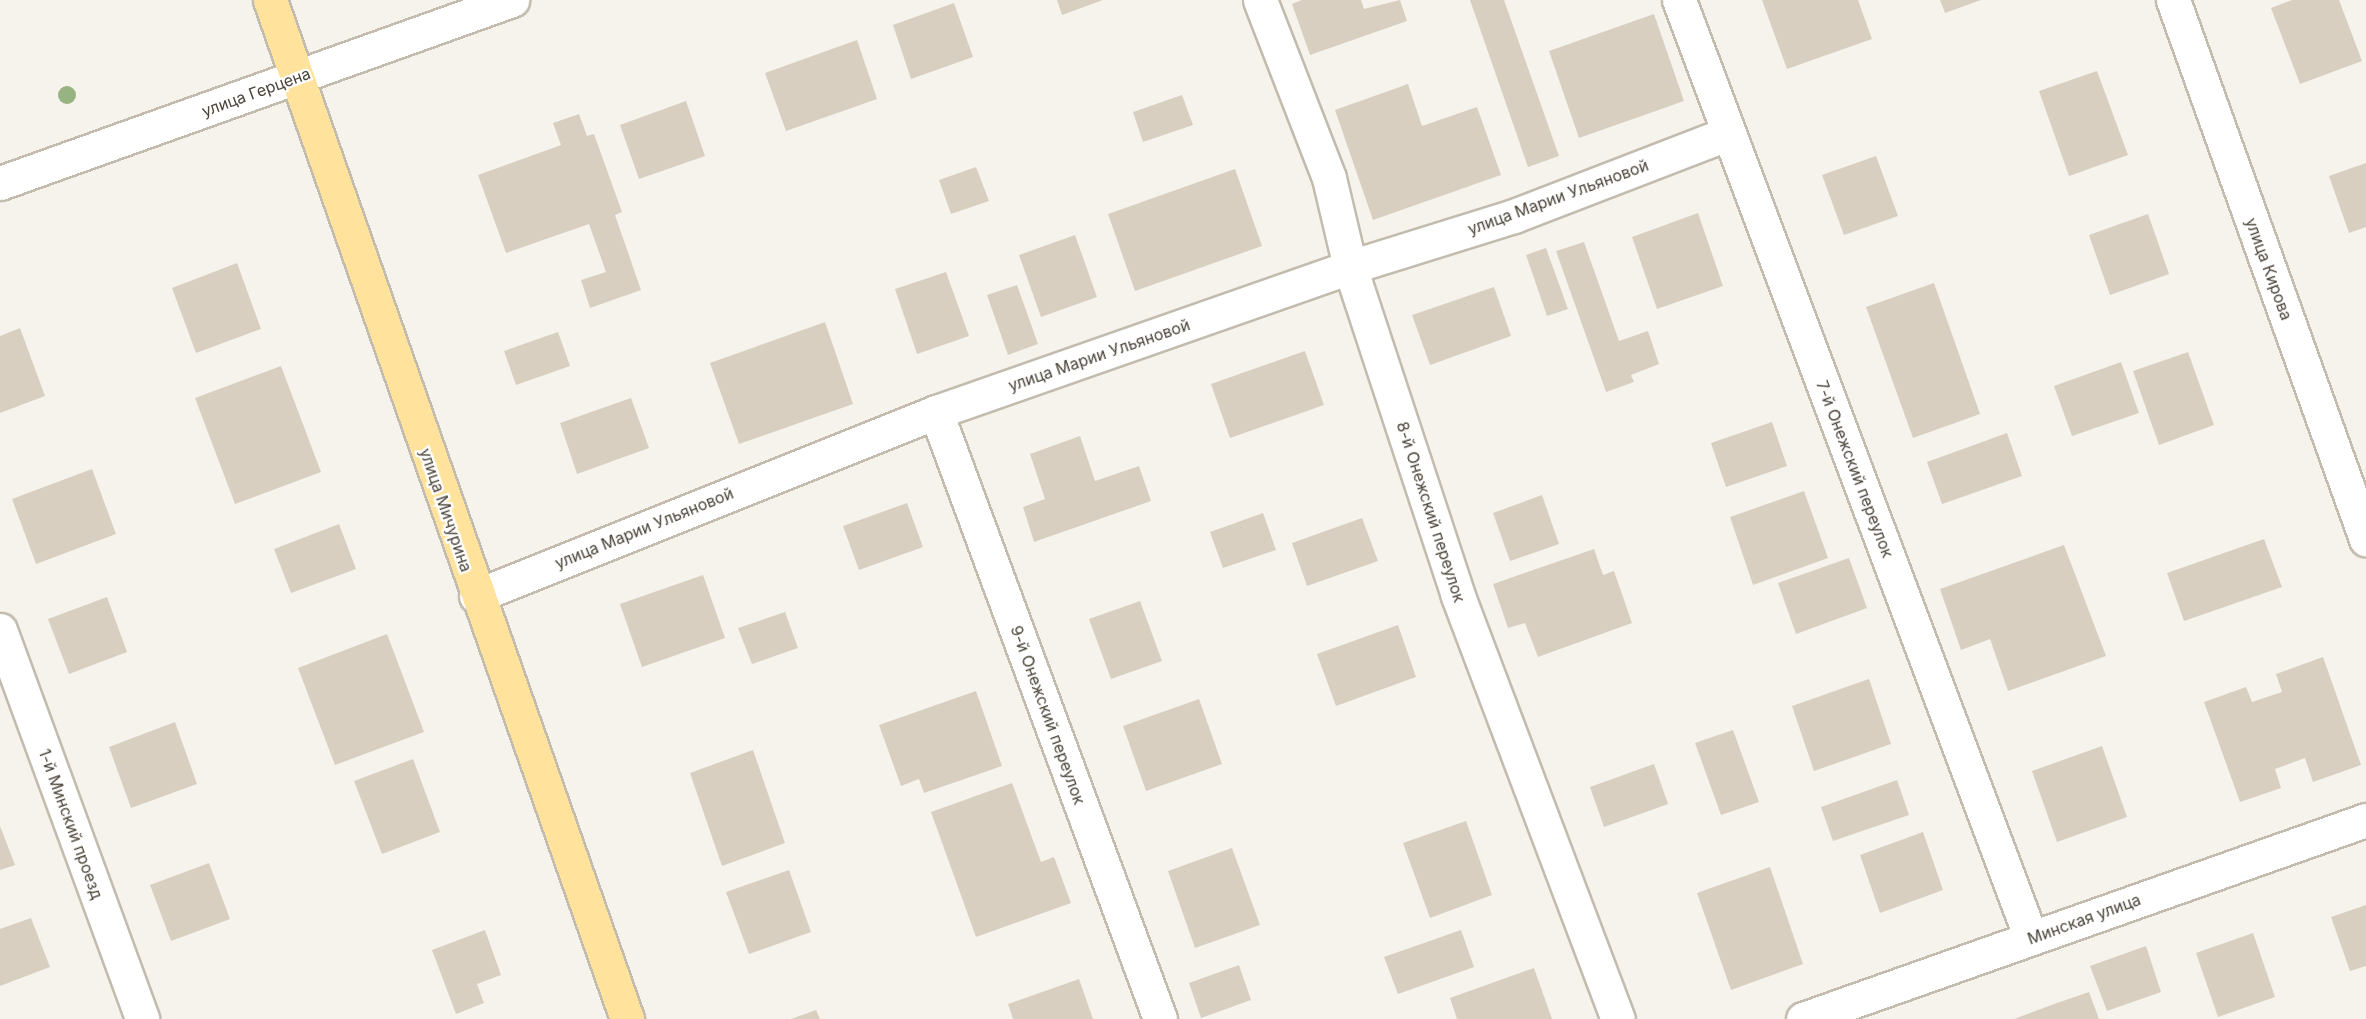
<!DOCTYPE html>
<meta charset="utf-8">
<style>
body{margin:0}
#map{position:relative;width:2366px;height:1019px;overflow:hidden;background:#f6f3ec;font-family:Inter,sans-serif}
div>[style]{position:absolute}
.building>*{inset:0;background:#d8cfc1}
.roads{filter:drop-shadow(2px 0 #c2bbae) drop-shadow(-2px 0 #c2bbae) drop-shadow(0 2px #c2bbae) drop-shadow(0 -2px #c2bbae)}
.minor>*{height:33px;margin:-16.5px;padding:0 16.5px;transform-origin:16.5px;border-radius:16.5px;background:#fff}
.major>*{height:33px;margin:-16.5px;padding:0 16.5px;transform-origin:16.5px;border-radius:16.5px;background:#ffe39c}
.trees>*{width:18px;height:18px;margin:-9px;border-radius:50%;background:#97b381}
span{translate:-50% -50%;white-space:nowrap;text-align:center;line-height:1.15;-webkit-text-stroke:4.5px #fff;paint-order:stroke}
.street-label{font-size:16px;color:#4b4439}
</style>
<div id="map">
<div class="building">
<i style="clip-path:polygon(1057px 0,1103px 0,1062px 15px)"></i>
<i style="clip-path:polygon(1302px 0,1361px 0,1364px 9px,1400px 0,1407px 21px,1310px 55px,1292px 4px)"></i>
<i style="clip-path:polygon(1470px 0,1504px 0,1559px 156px,1528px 167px)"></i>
<i style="clip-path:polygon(1762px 0,1858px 0,1872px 39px,1787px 69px)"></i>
<i style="clip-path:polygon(1940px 0,1981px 0,1945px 13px)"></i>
<i style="clip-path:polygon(2292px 0,2339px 0,2362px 61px,2300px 84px,2271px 8px)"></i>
<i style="clip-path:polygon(954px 3px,973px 57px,911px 79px,893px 25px)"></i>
<i style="clip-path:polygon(1654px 14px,1684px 101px,1579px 138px,1549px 51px)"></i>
<i style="clip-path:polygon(857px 40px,877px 99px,786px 131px,765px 73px)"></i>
<i style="clip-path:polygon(2097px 71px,2128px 155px,2069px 176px,2039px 91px)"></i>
<i style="clip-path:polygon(1408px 84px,1422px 126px,1477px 107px,1501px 175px,1373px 220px,1335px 110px)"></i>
<i style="clip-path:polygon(1182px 95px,1193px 125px,1143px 142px,1133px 112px)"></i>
<i style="clip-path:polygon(686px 101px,705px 156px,639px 179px,620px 125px)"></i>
<i style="clip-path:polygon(579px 114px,587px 136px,594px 134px,622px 212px,615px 215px,641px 290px,590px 308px,581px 280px,606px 272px,589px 224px,506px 253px,478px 175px,561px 145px,553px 123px)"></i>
<i style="clip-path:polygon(1876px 156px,1898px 216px,1844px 235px,1822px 175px)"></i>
<i style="clip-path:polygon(2366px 163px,2366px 227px,2349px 233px,2329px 176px)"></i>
<i style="clip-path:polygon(976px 167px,989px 201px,951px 214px,939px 180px)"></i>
<i style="clip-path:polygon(1235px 169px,1262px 246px,1135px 291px,1108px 214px)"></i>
<i style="clip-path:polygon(1698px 213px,1723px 286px,1657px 309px,1632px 237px)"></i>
<i style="clip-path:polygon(2148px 214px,2169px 274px,2110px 295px,2089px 235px)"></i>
<i style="clip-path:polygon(1075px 235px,1097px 297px,1041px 317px,1019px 255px)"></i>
<i style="clip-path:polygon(1584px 242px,1619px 341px,1648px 331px,1659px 364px,1631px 375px,1634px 382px,1606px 392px,1556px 251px)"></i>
<i style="clip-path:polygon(1546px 248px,1568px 309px,1547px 316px,1526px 255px)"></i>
<i style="clip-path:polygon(237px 263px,261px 329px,196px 353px,172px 288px)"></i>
<i style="clip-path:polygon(946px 272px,969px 336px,917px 354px,895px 289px)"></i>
<i style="clip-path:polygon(1934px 283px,1980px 414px,1913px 438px,1866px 307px)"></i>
<i style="clip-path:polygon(1017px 285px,1038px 344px,1008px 355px,987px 295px)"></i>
<i style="clip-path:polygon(1494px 287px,1511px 336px,1430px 365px,1412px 315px)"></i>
<i style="clip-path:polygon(825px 322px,853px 404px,739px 444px,710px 363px)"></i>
<i style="clip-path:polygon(20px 328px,45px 396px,0 413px,0 336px)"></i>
<i style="clip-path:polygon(558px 332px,570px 366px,516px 385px,504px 351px)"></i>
<i style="clip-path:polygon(1305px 351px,1324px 405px,1230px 438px,1211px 384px)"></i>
<i style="clip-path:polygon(2188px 352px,2214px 425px,2159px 445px,2133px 371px)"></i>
<i style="clip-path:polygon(2121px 362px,2139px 413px,2072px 436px,2054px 386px)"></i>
<i style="clip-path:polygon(281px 366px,321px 472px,235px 504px,195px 398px)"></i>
<i style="clip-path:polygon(631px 398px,649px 448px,577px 474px,560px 423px)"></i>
<i style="clip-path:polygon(1772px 422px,1787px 466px,1726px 487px,1711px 443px)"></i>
<i style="clip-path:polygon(2007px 433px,2022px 476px,1942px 504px,1927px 462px)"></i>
<i style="clip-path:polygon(1080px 436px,1095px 481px,1139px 466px,1151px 501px,1034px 542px,1023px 507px,1045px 499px,1030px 454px)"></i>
<i style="clip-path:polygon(92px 469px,116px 534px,36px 564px,12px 499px)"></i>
<i style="clip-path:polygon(1804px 491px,1828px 558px,1753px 585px,1730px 517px)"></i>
<i style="clip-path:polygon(1542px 495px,1559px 544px,1510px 561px,1493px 513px)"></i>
<i style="clip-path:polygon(907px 503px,923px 547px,859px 570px,843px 526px)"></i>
<i style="clip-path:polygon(1263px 513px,1276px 550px,1223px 568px,1210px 532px)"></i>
<i style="clip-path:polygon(1362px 518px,1378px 561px,1307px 586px,1292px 543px)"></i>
<i style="clip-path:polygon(339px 524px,356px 569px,291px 593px,274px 549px)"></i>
<i style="clip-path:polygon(2264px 539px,2282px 587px,2184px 621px,2167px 573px)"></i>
<i style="clip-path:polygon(2064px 545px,2106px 656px,2008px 691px,1990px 639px,1961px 650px,1940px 589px)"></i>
<i style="clip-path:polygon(1594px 549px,1603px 575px,1614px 571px,1632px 623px,1538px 657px,1525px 623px,1508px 628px,1493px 584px)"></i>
<i style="clip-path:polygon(1849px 558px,1867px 608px,1796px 634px,1778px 583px)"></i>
<i style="clip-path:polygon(703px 575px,725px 638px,642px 667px,620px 604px)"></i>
<i style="clip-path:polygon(107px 597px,127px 652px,69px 674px,48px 619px)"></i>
<i style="clip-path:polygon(1140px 601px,1162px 661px,1111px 679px,1089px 619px)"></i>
<i style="clip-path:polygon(785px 612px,798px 648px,752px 664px,738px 628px)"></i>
<i style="clip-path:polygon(1398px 625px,1416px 677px,1336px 706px,1317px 654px)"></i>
<i style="clip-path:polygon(387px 634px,424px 732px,335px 765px,298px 668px)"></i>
<i style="clip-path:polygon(2323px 657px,2361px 765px,2313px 782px,2305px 758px,2275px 769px,2281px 788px,2240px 802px,2204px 702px,2246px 687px,2252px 702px,2282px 692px,2276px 674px)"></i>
<i style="clip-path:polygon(1869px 679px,1891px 744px,1814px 771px,1792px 706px)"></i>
<i style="clip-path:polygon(976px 691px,1002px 766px,924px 793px,919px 779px,901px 786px,879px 725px)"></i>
<i style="clip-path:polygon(1199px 699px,1222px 764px,1146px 791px,1123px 726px)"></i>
<i style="clip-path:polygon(175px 722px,197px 784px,131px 808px,109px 747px)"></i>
<i style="clip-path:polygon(1733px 730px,1759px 802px,1721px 815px,1695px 743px)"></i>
<i style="clip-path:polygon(2102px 746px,2127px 817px,2057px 842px,2032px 771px)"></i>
<i style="clip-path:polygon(753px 750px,785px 843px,722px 866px,690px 773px)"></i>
<i style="clip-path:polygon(413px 759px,440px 832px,382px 854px,354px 781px)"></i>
<i style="clip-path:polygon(1654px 764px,1668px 804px,1604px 827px,1590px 787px)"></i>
<i style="clip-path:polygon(1897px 780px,1909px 815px,1833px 841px,1821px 807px)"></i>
<i style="clip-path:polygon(1012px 783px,1041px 862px,1054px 857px,1071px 903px,976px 937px,931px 812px)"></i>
<i style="clip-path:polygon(1466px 821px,1492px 895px,1430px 918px,1403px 843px)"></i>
<i style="clip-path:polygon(0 826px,15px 865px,0 870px)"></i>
<i style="clip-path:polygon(1923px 832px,1943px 890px,1880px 913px,1860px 855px)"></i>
<i style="clip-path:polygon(1232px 848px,1260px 925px,1195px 948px,1168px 871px)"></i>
<i style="clip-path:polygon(209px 863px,230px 919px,171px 941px,150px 885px)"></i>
<i style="clip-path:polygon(1770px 867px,1803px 964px,1731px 990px,1697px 893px)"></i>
<i style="clip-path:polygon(789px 870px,811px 932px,749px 954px,726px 892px)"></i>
<i style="clip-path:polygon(2366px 905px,2366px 966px,2350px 971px,2331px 917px)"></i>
<i style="clip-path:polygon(31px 918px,50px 967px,0 986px,0 929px)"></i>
<i style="clip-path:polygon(485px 930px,501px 975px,477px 984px,484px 1003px,456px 1014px,432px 950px)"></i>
<i style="clip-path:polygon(1461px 930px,1474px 967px,1398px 994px,1384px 957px)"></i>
<i style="clip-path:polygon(2253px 933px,2275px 997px,2218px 1017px,2196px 953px)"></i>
<i style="clip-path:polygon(2146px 946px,2161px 992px,2107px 1011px,2090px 966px)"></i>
<i style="clip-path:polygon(1239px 965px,1251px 1000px,1201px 1018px,1189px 983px)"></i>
<i style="clip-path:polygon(1534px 968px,1552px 1019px,1457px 1019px,1450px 998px)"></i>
<i style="clip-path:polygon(1079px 979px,1093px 1019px,1013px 1019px,1008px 1004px)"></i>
<i style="clip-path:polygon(2089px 992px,2099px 1019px,2014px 1019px,2057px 1003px)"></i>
<i style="clip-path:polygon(816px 1010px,820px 1019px,791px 1019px)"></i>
</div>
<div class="roads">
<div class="minor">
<i style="left:1260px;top:0;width:191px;rotate:68.8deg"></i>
<i style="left:1329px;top:178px;width:91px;rotate:76.7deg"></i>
<i style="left:1350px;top:267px;width:346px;rotate:71.8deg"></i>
<i style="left:1458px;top:596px;width:452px;rotate:69.3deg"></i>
<i style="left:1679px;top:0;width:1002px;rotate:69.43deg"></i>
<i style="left:2173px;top:0;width:573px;rotate:70.3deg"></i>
<i style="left:0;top:183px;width:544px;rotate:-19.67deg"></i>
<i style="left:936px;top:412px;width:647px;rotate:69.74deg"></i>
<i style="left:476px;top:596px;width:495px;rotate:-21.8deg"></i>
<i style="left:936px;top:412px;width:439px;rotate:-19.3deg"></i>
<i style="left:1350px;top:267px;width:172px;rotate:-17.3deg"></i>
<i style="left:1514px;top:216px;width:230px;rotate:-21.1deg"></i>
<i style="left:0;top:630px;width:414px;rotate:69.9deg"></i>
<i style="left:1803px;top:1019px;width:597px;rotate:-19.47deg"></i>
</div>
<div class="major">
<i style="left:270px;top:0;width:1080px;rotate:70.69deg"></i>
</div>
</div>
<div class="trees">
<i style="left:67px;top:95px"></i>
</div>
<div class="street-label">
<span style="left:256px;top:92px;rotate:-20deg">улица Герцена</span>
<span style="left:1558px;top:197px;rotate:-20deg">улица Марии Ульяновой</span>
<span style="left:2269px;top:269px;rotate:70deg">улица Кирова</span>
<span style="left:1099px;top:355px;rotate:-19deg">улица Марии Ульяновой</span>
<span style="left:1855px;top:469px;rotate:69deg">7-й Онежский переулок</span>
<span style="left:446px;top:510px;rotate:71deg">улица Мичурина</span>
<span style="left:1431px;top:512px;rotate:72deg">8-й Онежский переулок</span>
<span style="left:644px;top:528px;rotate:-22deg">улица Марии Ульяновой</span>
<span style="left:1048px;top:715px;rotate:70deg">9-й Онежский переулок</span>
<span style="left:71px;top:824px;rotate:70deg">1-й Минский проезд</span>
<span style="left:2084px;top:919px;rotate:-20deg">Минская улица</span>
</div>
</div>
